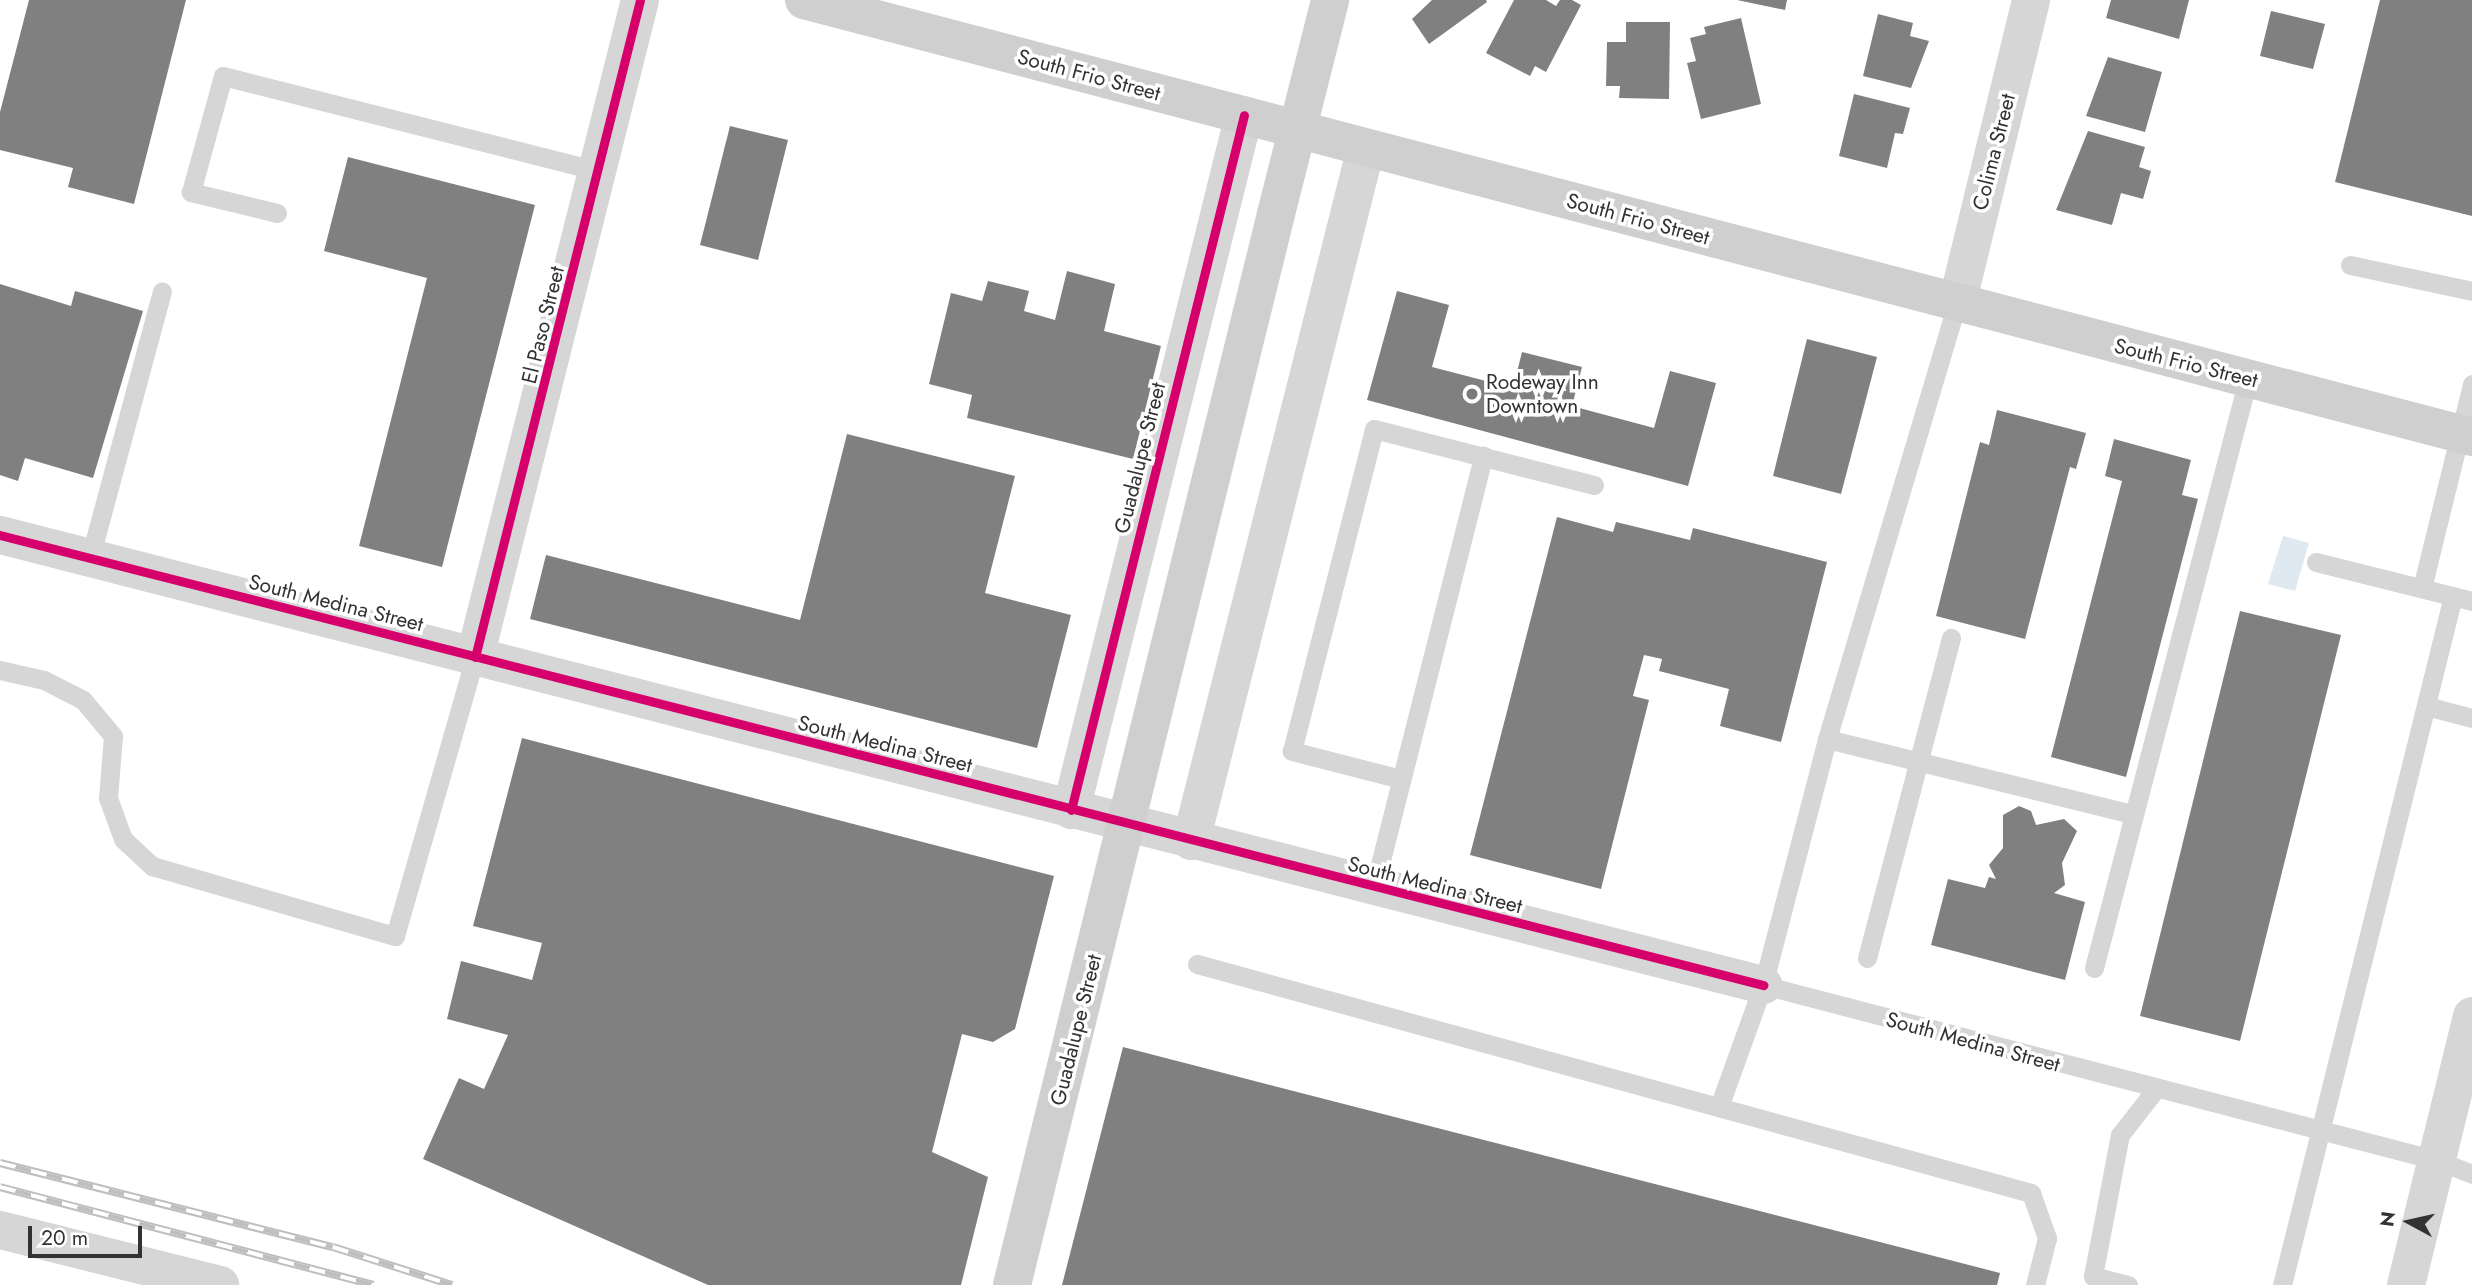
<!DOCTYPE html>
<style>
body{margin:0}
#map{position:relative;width:2472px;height:1285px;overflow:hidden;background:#fff;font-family:Jost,sans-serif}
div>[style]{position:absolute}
.water>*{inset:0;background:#dee9f1}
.building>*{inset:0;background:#808080}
.service>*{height:19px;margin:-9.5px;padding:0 9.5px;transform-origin:9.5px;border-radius:9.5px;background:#d6d6d6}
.minor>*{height:38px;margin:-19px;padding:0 19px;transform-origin:19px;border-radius:19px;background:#d6d6d6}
.secondary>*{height:38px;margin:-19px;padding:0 19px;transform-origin:19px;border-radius:19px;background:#cfcfcf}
.rail>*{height:8px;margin-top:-4px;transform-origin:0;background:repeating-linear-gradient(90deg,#fff 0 16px,#bebebe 0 32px);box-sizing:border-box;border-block:2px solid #bebebe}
.secondary-bridge>*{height:38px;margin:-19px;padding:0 19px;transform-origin:19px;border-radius:19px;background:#cfcfcf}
.cycleway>*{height:9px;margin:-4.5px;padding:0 4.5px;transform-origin:4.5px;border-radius:4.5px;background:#d6006c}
.dots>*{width:19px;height:19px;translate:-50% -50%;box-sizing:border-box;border:4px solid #fff;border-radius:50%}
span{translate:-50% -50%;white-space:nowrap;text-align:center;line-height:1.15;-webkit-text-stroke:7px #fff;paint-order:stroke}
.street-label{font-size:21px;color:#323232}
.poi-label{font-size:21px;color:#323232}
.left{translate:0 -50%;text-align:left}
.north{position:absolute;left:2374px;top:1187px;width:70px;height:70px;-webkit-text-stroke:5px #fff;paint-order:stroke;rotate:278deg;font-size:19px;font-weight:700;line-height:28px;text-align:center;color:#323232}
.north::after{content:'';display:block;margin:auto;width:24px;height:32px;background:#323232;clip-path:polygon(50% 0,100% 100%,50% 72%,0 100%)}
.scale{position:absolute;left:28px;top:1226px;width:114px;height:32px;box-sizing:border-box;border:4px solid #323232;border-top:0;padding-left:9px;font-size:21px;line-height:24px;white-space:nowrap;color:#323232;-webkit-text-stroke:5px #fff;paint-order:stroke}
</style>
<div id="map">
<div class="water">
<i style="clip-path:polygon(2283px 536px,2309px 543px,2295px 591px,2268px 584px)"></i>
</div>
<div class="building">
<i style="clip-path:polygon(29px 0,186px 0,134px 204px,68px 187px,73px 168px,0 150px,0 112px)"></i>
<i style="clip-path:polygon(1432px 0,1486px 0,1487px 2px,1429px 44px,1412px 19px)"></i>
<i style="clip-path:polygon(1514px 0,1546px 0,1556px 6px,1560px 0,1572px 0,1581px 5px,1546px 72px,1535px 66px,1530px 76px,1486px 53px)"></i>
<i style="clip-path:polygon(1737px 0,1787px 0,1785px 10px)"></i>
<i style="clip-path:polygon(2111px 0,2189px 0,2179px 39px,2106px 18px)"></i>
<i style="clip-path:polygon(2380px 0,2472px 0,2472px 216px,2335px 182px)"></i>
<i style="clip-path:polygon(2271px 11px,2325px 24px,2313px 69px,2260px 56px)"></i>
<i style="clip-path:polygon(1878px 14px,1913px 23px,1910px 36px,1929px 41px,1911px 88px,1863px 76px)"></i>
<i style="clip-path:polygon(1741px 18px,1761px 104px,1701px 119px,1687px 63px,1696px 61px,1690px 38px,1706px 34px,1704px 27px)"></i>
<i style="clip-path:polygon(1626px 22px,1670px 22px,1669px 99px,1619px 98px,1620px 86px,1606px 86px,1607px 42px,1626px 42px)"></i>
<i style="clip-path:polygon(2108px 57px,2162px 72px,2145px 132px,2086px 116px)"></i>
<i style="clip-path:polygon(1854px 94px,1910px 108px,1903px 134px,1895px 133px,1887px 168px,1839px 156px)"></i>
<i style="clip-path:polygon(730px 126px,788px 140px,758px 260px,700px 245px)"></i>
<i style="clip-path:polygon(2088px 131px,2145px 147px,2139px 167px,2151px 171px,2143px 199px,2121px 193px,2112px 225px,2056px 210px)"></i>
<i style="clip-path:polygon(348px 157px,535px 205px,442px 567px,359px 546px,427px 278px,324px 251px)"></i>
<i style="clip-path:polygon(1067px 271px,1115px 284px,1104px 331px,1161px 346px,1133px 459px,967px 418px,972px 395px,929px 384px,951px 293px,982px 301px,988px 281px,1029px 291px,1024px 311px,1055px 320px)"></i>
<i style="clip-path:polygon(0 284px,71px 306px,75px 291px,143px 311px,93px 478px,25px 458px,18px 481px,0 475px)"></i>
<i style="clip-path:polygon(1397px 291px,1449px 305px,1432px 367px,1513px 388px,1522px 352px,1582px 367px,1572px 406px,1654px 428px,1670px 371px,1716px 383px,1688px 486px,1367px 400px)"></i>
<i style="clip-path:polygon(1807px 339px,1877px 357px,1841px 494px,1773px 476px)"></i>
<i style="clip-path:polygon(1997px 410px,2086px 433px,2076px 469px,2070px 467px,2025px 639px,1936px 616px,1980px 442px,1989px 445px)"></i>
<i style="clip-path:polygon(847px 434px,1015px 476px,985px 593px,1071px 615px,1037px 748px,530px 619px,546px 555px,800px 620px)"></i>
<i style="clip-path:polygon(2114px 439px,2191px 460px,2182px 495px,2198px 499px,2126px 777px,2051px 757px,2122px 481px,2105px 476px)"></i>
<i style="clip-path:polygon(1557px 517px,1613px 532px,1616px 522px,1690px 540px,1693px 528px,1827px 562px,1781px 742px,1720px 726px,1729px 689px,1659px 671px,1662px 659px,1644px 655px,1633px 696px,1649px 700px,1601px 889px,1470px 855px)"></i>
<i style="clip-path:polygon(2240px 611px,2341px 635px,2240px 1041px,2140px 1016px)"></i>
<i style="clip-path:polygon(522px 738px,1054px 876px,1015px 1029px,993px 1042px,962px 1034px,932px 1152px,988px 1177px,961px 1285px,708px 1285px,423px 1159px,459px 1078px,484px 1089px,508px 1035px,447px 1019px,461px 961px,532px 980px,542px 943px,473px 926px)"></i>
<i style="clip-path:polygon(2019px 806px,2031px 811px,2036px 825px,2064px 819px,2077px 831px,2062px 863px,2065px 885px,2054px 893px,2085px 902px,2065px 980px,1931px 945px,1948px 879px,1985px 888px,1989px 877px,1996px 879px,1989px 865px,2003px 848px,2003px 815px)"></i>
<i style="clip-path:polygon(1123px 1047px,2000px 1273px,1997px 1285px,1062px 1285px)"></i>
</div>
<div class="service">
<i style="left:277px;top:213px;width:89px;rotate:-166.3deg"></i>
<i style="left:191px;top:192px;width:120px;rotate:-74.6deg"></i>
<i style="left:223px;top:76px;width:388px;rotate:14.2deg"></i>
<i style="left:2350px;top:265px;width:125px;rotate:12deg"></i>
<i style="left:90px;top:558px;width:276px;rotate:-74.9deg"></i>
<i style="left:2316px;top:562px;width:161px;rotate:14deg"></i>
<i style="left:2422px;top:588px;width:210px;rotate:-76.2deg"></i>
<i style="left:0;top:670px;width:45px;rotate:12.8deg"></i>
<i style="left:44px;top:680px;width:44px;rotate:27.1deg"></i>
<i style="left:83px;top:700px;width:47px;rotate:50.2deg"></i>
<i style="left:113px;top:736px;width:62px;rotate:94.6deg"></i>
<i style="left:108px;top:798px;width:44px;rotate:69.9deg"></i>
<i style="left:123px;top:839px;width:40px;rotate:43deg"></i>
<i style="left:152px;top:866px;width:253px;rotate:16.1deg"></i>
<i style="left:395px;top:936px;width:290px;rotate:-74deg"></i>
<i style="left:2426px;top:706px;width:48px;rotate:14.6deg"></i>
<i style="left:1827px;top:739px;width:314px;rotate:13.8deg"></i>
<i style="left:1401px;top:779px;width:113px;rotate:-165.6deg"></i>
<i style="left:1292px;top:751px;width:332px;rotate:-75.7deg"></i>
<i style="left:1374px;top:429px;width:227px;rotate:14.3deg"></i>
<i style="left:1374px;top:888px;width:446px;rotate:-75.8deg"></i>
<i style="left:1867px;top:958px;width:331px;rotate:-75.3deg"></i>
<i style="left:1197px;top:964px;width:865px;rotate:15.35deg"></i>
<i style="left:2031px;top:1193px;width:48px;rotate:70.4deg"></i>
<i style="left:2047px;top:1238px;width:49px;rotate:104.3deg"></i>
<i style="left:2094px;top:968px;width:609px;rotate:-75.35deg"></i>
<i style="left:1763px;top:985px;width:695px;rotate:14.58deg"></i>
<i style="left:2436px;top:1160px;width:39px;rotate:21deg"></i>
<i style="left:1719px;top:1107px;width:130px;rotate:-70.2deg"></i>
<i style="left:1763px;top:985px;width:254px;rotate:-75.4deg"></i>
<i style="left:1827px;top:739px;width:454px;rotate:-73.4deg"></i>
<i style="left:2128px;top:1285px;width:36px;rotate:-166deg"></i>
<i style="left:2093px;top:1276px;width:144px;rotate:-79.2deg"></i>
<i style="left:2120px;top:1135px;width:57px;rotate:-52.1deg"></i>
<i style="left:2282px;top:1285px;width:710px;rotate:-76.06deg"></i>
</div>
<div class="minor">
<i style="left:1957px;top:304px;width:313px;rotate:-76.3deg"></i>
<i style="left:0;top:535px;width:1820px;rotate:14.32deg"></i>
<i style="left:475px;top:657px;width:677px;rotate:-75.9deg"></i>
<i style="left:1071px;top:810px;width:716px;rotate:-76.02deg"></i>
<i style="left:1191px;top:841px;width:715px;rotate:-75.83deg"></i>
<i style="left:0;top:1230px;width:227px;rotate:14deg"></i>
<i style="left:2406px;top:1285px;width:277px;rotate:-76.2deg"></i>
</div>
<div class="secondary">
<i style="left:804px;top:0;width:1724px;rotate:14.68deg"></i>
<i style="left:1276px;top:214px;width:221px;rotate:-75.8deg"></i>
</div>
<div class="rail">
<i style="left:0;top:1163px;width:343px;rotate:14.2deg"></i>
<i style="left:333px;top:1247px;width:125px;rotate:17.7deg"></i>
<i style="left:0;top:1187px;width:386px;rotate:14.7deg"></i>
</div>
<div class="secondary-bridge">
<i style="left:1012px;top:1285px;width:1103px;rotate:-76.15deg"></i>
</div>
<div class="cycleway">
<i style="left:0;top:535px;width:1820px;rotate:14.32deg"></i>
<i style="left:475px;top:657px;width:677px;rotate:-75.9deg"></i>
<i style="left:1071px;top:810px;width:716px;rotate:-76.02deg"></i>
</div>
<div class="dots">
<i style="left:1472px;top:394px;background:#7a7a7a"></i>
</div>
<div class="street-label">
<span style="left:1089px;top:75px;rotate:15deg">South Frio Street</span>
<span style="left:1994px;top:152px;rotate:-76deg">Colima Street</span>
<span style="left:1638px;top:219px;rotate:15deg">South Frio Street</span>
<span style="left:543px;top:325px;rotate:-76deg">El Paso Street</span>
<span style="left:2186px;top:363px;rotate:14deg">South Frio Street</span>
<span style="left:1140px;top:458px;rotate:-76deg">Guadalupe Street</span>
<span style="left:336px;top:603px;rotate:14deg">South Medina Street</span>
<span style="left:885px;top:744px;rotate:14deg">South Medina Street</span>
<span style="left:1435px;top:885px;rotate:14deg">South Medina Street</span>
<span style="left:1076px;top:1030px;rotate:-76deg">Guadalupe Street</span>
<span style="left:1973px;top:1042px;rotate:15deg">South Medina Street</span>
</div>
<div class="poi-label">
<span class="left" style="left:1486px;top:394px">Rodeway Inn<br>Downtown</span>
</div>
<div class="north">N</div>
<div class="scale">20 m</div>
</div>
